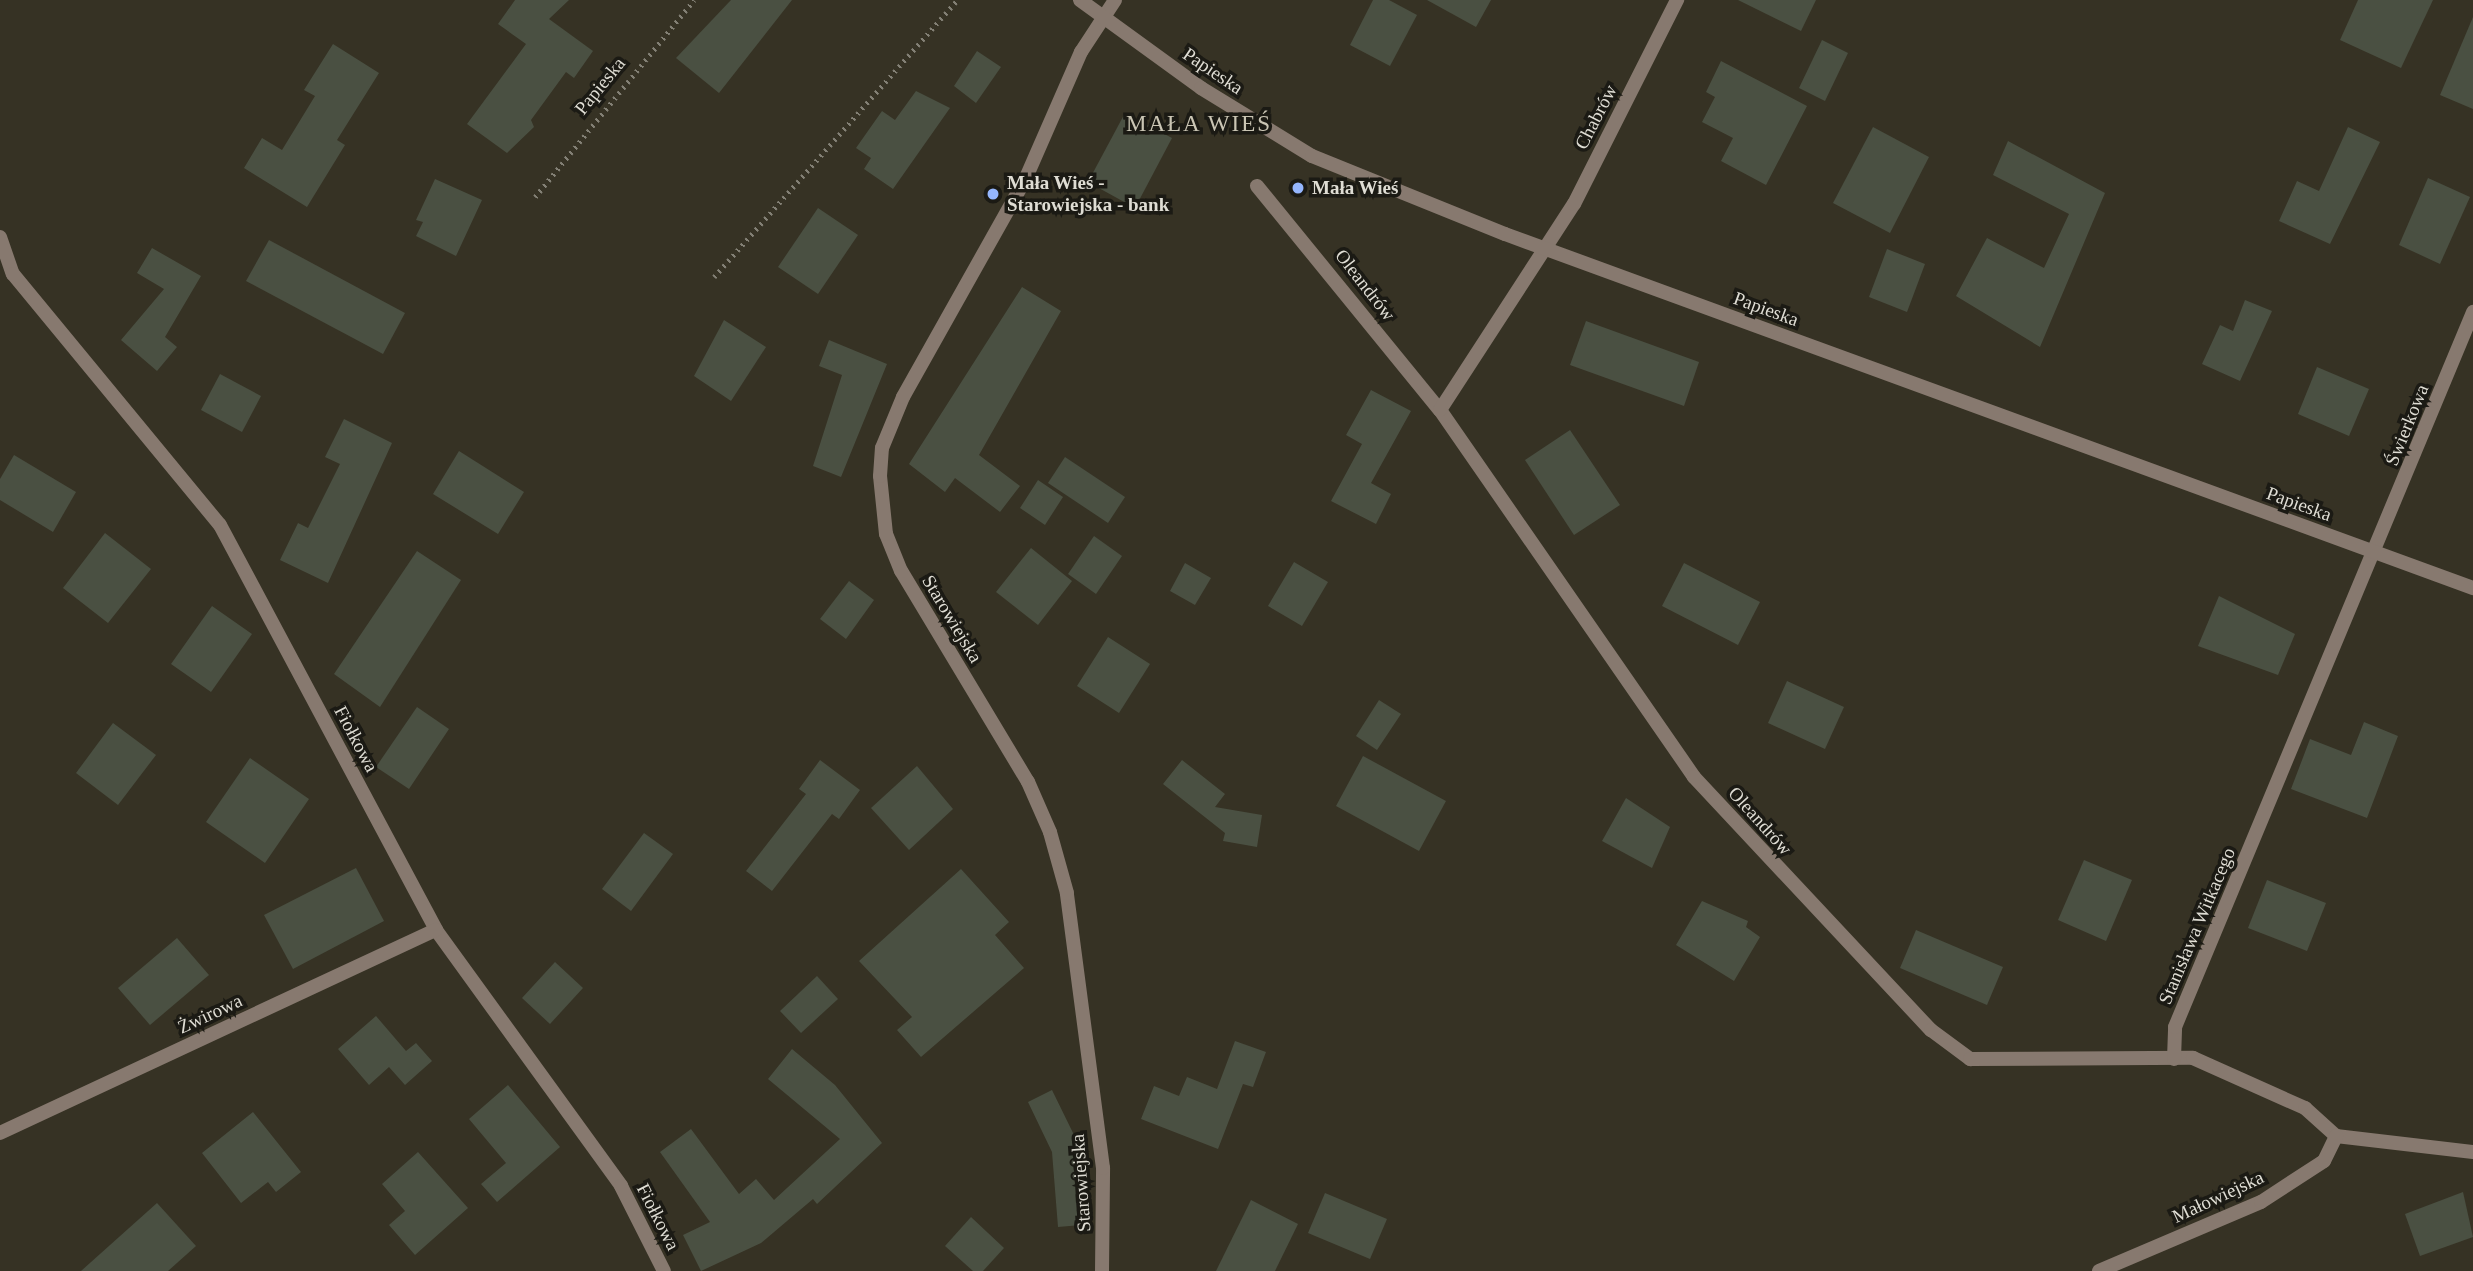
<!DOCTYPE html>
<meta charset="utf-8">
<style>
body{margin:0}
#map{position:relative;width:2473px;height:1271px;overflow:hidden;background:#363224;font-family:Georgia,serif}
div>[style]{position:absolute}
.building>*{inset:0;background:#4a5042}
.path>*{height:4.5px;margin-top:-2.25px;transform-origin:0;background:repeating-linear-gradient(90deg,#838075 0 2px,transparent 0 7px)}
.minor>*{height:14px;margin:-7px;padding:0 7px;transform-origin:7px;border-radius:7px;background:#87796f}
.tertiary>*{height:14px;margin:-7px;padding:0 7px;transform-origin:7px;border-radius:7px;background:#87796f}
.dots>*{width:19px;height:19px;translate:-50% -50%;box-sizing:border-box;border:4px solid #1b1a14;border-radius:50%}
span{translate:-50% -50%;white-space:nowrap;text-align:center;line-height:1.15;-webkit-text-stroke:7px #1b1a14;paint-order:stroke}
.street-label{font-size:19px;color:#dfddd4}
.poi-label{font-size:19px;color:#dfddd4;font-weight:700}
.left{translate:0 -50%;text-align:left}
.quarter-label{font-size:23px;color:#cac5b4;letter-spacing:2px}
</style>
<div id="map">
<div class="building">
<i style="clip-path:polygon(515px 0,569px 0,549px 19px,593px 51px,574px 78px,566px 72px,531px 120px,534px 127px,507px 153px,467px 124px,526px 44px,498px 24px)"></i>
<i style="clip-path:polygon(731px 0,792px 0,719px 93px,676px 58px)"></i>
<i style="clip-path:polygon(1373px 0,1389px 0,1417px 15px,1390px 66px,1350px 45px)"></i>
<i style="clip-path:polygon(1427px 0,1491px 0,1476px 27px)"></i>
<i style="clip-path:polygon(1738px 0,1816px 0,1801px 31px)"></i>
<i style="clip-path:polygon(2358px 0,2433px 0,2401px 68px,2340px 40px)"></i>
<i style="clip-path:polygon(2473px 17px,2473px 109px,2440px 95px)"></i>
<i style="clip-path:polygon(1822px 40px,1848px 53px,1825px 101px,1799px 88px)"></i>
<i style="clip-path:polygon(333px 44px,379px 73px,337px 140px,345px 145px,307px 207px,244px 168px,262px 138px,282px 150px,315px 96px,304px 90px)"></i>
<i style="clip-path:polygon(977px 51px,1001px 67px,976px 103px,954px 86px)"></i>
<i style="clip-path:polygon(1721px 61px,1807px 106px,1766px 185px,1721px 161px,1733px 138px,1702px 122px,1715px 97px,1706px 92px)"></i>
<i style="clip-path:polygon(916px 91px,950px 108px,893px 189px,864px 169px,871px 158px,856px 148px,882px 111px,895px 120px)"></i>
<i style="clip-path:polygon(1125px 113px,1172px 138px,1135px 208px,1088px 182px)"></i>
<i style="clip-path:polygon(1873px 127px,1929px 157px,1890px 233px,1833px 203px)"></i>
<i style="clip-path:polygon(2348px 127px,2380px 142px,2330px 244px,2279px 221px,2297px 181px,2319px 191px)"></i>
<i style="clip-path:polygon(2008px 141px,2105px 193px,2040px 347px,1956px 296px,1987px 238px,2044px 268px,2069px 214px,1993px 175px)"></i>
<i style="clip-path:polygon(2428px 178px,2470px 197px,2440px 264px,2399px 245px)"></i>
<i style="clip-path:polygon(435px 179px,482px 200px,456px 256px,416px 236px,423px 222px,416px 220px)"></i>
<i style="clip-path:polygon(818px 208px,858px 235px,818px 294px,778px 267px)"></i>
<i style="clip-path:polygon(269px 240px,405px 313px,383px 354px,246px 281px)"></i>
<i style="clip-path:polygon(152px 248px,201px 276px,165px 337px,177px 347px,157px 371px,121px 340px,164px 289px,137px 273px)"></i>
<i style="clip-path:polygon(1887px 249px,1925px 264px,1907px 312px,1869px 297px)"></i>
<i style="clip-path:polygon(1022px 287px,1061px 311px,979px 455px,1020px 486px,1000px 512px,955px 478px,945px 492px,909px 464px)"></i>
<i style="clip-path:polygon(2245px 300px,2272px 311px,2240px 381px,2202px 364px,2220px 325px,2233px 331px)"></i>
<i style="clip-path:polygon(724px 320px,766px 347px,731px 401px,694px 376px)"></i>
<i style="clip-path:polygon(1586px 321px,1699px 362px,1684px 406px,1570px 365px)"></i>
<i style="clip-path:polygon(829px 340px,887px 364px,841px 477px,813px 466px,842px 375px,819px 366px)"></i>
<i style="clip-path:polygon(2317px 367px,2369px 389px,2349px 436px,2298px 414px)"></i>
<i style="clip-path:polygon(220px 374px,261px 396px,242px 432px,201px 410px)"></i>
<i style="clip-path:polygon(1371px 390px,1411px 411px,1371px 483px,1391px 494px,1376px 524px,1331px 501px,1362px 444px,1346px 435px)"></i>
<i style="clip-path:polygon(344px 419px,392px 443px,328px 583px,280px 560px,298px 523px,308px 528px,340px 464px,325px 457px)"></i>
<i style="clip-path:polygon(1570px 430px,1620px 505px,1574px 535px,1525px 460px)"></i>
<i style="clip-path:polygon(459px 451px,524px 492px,498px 534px,433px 494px)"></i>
<i style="clip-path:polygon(14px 455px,76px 492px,53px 532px,0 500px,0 479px)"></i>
<i style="clip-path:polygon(1065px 457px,1125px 497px,1108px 523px,1048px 483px)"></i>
<i style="clip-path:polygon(1038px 480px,1063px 497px,1045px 525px,1020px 508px)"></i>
<i style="clip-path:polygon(105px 533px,151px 569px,108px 623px,63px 588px)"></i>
<i style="clip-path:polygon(1094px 536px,1122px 556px,1096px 594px,1068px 574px)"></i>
<i style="clip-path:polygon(1031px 548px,1072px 581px,1038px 625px,996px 592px)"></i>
<i style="clip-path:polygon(417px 551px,461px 580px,380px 707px,334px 674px)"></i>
<i style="clip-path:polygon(1294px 562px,1328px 582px,1302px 626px,1268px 606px)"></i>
<i style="clip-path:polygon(1185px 563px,1211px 578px,1195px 605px,1170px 591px)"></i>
<i style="clip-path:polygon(1684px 563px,1760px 602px,1738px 645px,1662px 606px)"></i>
<i style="clip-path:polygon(849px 581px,874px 600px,846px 639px,820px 619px)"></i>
<i style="clip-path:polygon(2219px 596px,2295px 634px,2278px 675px,2198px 646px)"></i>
<i style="clip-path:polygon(212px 606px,252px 634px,211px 692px,171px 664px)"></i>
<i style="clip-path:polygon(1108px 637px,1150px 664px,1119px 713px,1077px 686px)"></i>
<i style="clip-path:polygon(1787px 681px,1844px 707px,1825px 749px,1768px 723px)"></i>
<i style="clip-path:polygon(1379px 700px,1401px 714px,1377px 750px,1356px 736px)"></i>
<i style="clip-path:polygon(417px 707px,449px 729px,409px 789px,376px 767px)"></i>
<i style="clip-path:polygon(2364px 722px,2398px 736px,2367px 818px,2291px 789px,2310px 739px,2351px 755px)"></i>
<i style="clip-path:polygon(113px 723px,156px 755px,118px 805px,76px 773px)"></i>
<i style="clip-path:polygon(1363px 756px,1446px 801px,1419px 851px,1336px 806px)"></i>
<i style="clip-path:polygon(250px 758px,309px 799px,265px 863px,206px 822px)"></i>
<i style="clip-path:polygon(820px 760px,860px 790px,839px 819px,832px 814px,772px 891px,746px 871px,806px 794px,799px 789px)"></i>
<i style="clip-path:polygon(1182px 760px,1225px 794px,1215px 807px,1262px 815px,1257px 847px,1223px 841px,1225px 833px,1163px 784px)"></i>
<i style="clip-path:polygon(917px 766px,953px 809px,909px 850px,871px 808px)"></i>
<i style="clip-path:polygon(1626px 798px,1670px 827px,1652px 868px,1602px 841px)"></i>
<i style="clip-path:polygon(644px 833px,673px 854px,631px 911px,602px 889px)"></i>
<i style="clip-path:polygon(2084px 860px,2132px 880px,2106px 941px,2058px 920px)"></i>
<i style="clip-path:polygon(356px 868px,384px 921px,293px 969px,264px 915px)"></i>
<i style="clip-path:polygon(961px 869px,1009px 922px,995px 935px,1024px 968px,921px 1057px,897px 1030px,912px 1017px,859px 961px)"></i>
<i style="clip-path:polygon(2267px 880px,2326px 903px,2307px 951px,2248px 928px)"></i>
<i style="clip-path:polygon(1702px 901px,1748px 921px,1746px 927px,1760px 937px,1734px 981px,1676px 945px)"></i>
<i style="clip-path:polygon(1916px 930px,2003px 967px,1987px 1005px,1900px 968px)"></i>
<i style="clip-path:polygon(177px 938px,209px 975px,150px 1025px,118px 988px)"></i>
<i style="clip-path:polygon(555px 962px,583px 988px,550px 1024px,522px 998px)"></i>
<i style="clip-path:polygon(817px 976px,838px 999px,801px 1033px,780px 1011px)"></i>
<i style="clip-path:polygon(376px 1016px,406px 1051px,416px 1043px,432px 1061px,405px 1085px,389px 1067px,369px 1085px,338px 1049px)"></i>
<i style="clip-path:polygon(1235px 1041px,1266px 1052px,1253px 1087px,1243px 1084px,1218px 1149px,1141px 1119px,1154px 1086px,1179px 1096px,1187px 1077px,1217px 1089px)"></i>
<i style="clip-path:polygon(792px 1049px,835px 1085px,882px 1143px,817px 1204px,813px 1199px,761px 1243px,701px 1271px,683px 1235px,710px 1222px,660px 1152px,691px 1129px,739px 1194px,756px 1179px,774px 1200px,840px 1139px,768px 1079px)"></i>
<i style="clip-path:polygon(508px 1085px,560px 1147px,497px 1202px,481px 1184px,506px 1163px,469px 1119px)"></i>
<i style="clip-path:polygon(1052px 1090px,1075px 1137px,1081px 1225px,1058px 1227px,1052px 1152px,1028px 1102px)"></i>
<i style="clip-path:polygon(253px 1112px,301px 1172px,276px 1192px,268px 1182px,241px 1203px,202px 1153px)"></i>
<i style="clip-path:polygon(418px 1152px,468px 1208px,415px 1255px,389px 1225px,405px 1211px,382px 1184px)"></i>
<i style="clip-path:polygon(2463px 1192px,2473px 1237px,2420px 1256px,2405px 1214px)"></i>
<i style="clip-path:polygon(1325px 1193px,1387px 1219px,1370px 1259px,1308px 1233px)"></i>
<i style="clip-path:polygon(1251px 1200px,1298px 1224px,1275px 1271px,1216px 1271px)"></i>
<i style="clip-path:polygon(157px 1203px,196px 1246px,168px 1271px,81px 1271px)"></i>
<i style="clip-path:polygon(971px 1217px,1004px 1248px,983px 1271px,973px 1271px,945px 1246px)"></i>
</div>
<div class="path">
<i style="left:535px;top:197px;width:253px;rotate:-51.1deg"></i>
<i style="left:714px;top:277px;width:368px;rotate:-48.7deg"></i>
</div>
<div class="minor">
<i style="left:1257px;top:186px;width:289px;rotate:50.8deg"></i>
<i style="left:1440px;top:410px;width:446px;rotate:55.3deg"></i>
<i style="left:1694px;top:777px;width:347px;rotate:46.9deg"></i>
<i style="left:1931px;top:1030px;width:49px;rotate:36.6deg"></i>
<i style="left:1970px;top:1059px;width:223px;rotate:-0.3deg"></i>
<i style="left:2193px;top:1058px;width:123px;rotate:24.1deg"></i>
<i style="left:2305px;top:1108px;width:42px;rotate:42.1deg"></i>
<i style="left:2336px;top:1136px;width:138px;rotate:6.7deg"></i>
<i style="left:0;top:237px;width:39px;rotate:71deg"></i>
<i style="left:13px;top:274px;width:325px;rotate:50.5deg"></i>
<i style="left:220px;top:525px;width:459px;rotate:61.9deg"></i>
<i style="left:436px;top:930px;width:316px;rotate:54.1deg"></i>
<i style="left:621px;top:1186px;width:95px;rotate:63.2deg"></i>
<i style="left:1440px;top:410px;width:246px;rotate:-57deg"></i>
<i style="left:1574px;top:204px;width:229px;rotate:-63.2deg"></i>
<i style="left:2174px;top:1059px;width:32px;rotate:-88deg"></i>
<i style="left:2175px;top:1027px;width:775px;rotate:-67.37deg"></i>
<i style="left:0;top:1133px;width:481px;rotate:-25deg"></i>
<i style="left:1102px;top:1271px;width:103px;rotate:-89.4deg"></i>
<i style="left:1103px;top:1168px;width:277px;rotate:-97.5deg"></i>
<i style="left:1067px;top:893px;width:63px;rotate:-105.6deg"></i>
<i style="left:1050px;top:832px;width:55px;rotate:-113.7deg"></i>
<i style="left:1028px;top:782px;width:246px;rotate:-121deg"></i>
<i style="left:901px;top:571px;width:40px;rotate:-112deg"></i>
<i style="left:886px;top:534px;width:58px;rotate:-95.9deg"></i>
<i style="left:880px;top:476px;width:28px;rotate:-86deg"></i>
<i style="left:882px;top:448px;width:55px;rotate:-67.6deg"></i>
<i style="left:903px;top:397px;width:249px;rotate:-60.7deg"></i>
<i style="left:1025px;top:180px;width:140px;rotate:-66.4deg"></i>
<i style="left:1081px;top:52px;width:62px;rotate:-56.8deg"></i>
<i style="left:2099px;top:1271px;width:176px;rotate:-23.1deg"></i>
<i style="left:2261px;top:1202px;width:75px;rotate:-33.1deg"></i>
<i style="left:2324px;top:1161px;width:28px;rotate:-64deg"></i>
</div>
<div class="tertiary">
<i style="left:1080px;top:0;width:150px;rotate:36deg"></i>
<i style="left:1201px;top:88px;width:130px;rotate:31.5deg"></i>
<i style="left:1312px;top:156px;width:208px;rotate:22deg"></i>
<i style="left:1505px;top:234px;width:1031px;rotate:20.09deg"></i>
</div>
<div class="dots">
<i style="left:1298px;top:188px;background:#95b6fd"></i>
<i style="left:993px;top:194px;background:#95b6fd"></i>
</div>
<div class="street-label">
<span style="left:1213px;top:71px;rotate:34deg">Papieska</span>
<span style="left:600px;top:86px;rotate:-51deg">Papieska</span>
<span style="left:1596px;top:117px;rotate:-63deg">Chabrów</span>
<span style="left:1365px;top:285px;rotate:52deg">Oleandrów</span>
<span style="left:1766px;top:309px;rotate:20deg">Papieska</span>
<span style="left:2407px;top:425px;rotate:-68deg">Świerkowa</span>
<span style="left:2299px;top:504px;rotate:20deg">Papieska</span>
<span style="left:952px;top:619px;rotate:59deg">Starowiejska</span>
<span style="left:356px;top:739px;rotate:62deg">Fiołkowa</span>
<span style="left:1760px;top:821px;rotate:48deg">Oleandrów</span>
<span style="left:2197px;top:926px;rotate:-67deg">Stanisława Witkacego</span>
<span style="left:210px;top:1014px;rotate:-25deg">Żwirowa</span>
<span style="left:1081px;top:1183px;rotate:-94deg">Starowiejska</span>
<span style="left:2218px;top:1197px;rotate:-25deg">Małowiejska</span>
<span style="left:658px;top:1217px;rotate:63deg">Fiołkowa</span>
</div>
<div class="poi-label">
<span class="left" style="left:1007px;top:194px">Mała Wieś -<br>Starowiejska - bank</span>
<span class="left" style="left:1312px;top:188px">Mała Wieś</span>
</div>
<div class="quarter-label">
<span style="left:1199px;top:124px">MAŁA WIEŚ</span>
</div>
</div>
